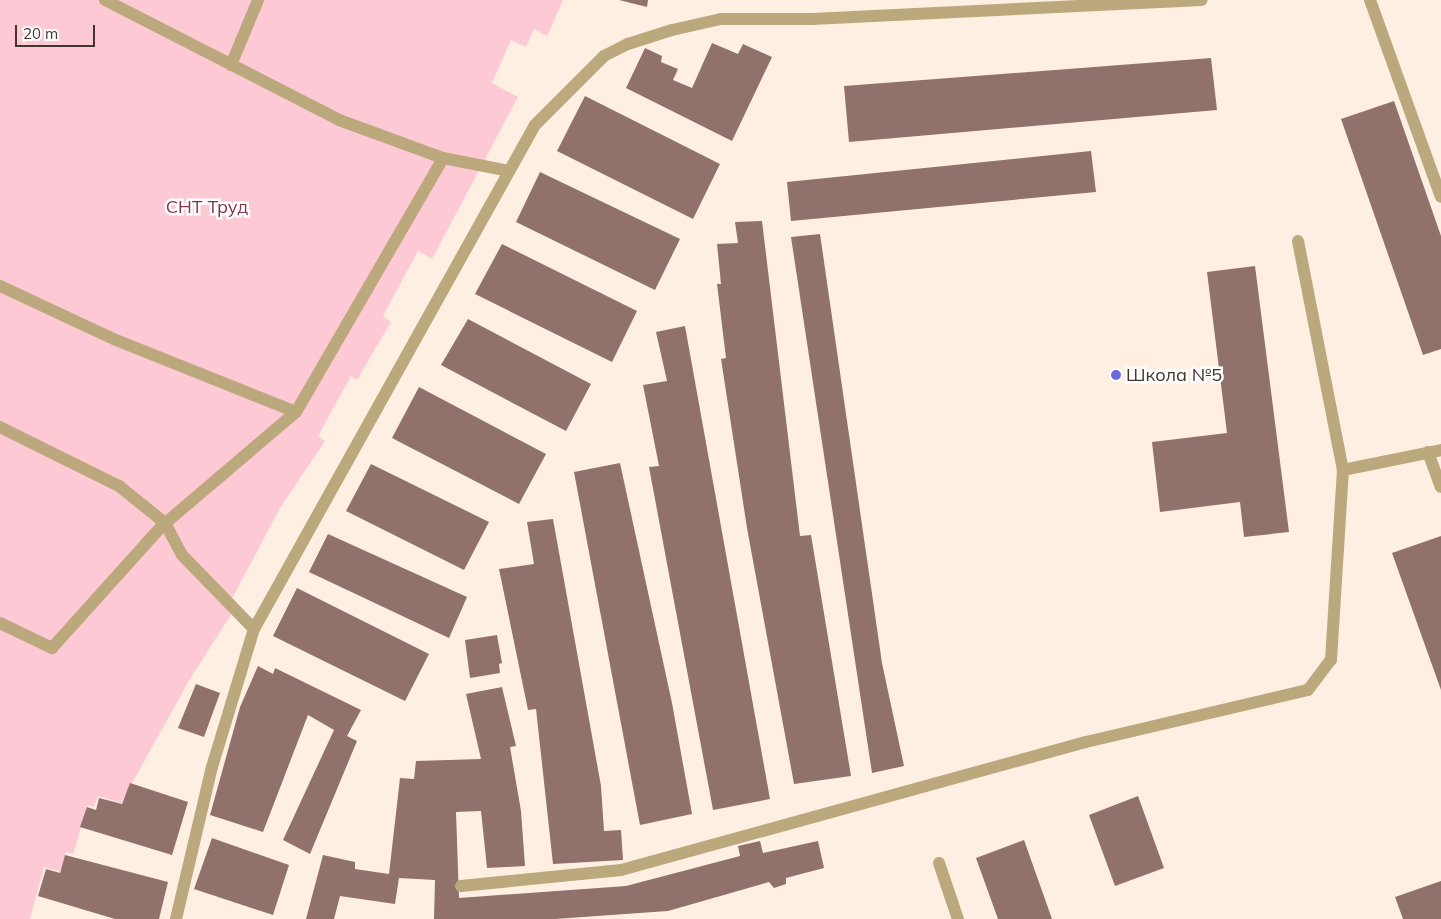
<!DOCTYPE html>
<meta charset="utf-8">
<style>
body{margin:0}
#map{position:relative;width:1441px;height:919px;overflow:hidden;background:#ffefe3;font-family:Mulish,sans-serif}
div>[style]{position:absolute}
.green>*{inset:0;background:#fcc9d4}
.building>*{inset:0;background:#90716b}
.lane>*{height:12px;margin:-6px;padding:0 6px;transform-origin:6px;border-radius:6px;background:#bba97d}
.street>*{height:12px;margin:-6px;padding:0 6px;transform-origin:6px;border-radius:6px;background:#bba97d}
.dots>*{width:14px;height:14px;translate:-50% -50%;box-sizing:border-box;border:2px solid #fff;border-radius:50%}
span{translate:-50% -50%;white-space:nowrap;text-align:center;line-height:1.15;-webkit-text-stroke:5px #fff;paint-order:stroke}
.park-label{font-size:18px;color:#82344b}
.poi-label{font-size:18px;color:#40362e}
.left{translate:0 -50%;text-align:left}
.scale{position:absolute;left:15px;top:25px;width:80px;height:22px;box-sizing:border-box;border:2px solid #40362e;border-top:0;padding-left:6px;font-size:15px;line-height:18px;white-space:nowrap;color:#40362e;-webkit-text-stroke:4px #fff;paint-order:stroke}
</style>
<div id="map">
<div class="green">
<i style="clip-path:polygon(0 0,563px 0,547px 36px,534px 29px,526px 47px,511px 40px,492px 83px,518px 97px,432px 259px,418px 251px,383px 316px,391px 322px,357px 380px,351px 376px,318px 436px,325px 441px,280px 508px,227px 608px,232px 613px,190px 679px,121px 803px,98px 796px,94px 807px,88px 805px,73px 854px,66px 852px,60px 871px,44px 867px,30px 919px,0 919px)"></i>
</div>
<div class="building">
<i style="clip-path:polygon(619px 0,648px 0,647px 7px)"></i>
<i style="clip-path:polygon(712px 43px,738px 54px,743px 44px,772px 57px,732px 141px,626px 88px,645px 48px,662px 56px,661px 62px,678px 69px,673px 80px,692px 88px)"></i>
<i style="clip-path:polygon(1211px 58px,1217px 110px,849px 142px,844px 86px)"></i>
<i style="clip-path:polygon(585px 96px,720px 164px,693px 219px,557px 151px)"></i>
<i style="clip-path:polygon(1394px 101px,1441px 236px,1441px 349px,1423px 355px,1341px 119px)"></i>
<i style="clip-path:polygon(1091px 151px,1096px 192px,791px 221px,787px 182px)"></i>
<i style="clip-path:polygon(540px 172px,680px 239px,655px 290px,516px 222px)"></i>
<i style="clip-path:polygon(762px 221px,800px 536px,811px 535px,851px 776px,794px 784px,747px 528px,721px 359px,726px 358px,717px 284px,721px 284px,717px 244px,738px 243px,735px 222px)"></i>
<i style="clip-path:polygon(820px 234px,882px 663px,904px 766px,872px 773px,791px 237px)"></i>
<i style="clip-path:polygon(502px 244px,637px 311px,612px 362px,475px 294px)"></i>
<i style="clip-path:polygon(1255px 266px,1289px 532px,1244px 537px,1240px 502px,1160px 512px,1152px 442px,1227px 433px,1207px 272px)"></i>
<i style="clip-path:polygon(468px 319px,591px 384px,566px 431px,441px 365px)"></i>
<i style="clip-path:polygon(685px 326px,770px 799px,713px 810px,649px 467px,659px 466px,643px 385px,667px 381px,656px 332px)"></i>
<i style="clip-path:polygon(419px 387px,546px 454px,519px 504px,392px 438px)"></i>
<i style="clip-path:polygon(620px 463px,672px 703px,692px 814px,640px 825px,574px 472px)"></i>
<i style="clip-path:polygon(371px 464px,489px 522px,464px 570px,346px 511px)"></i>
<i style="clip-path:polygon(553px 519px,601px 786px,604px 831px,621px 830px,623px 860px,553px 864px,536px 709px,528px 710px,499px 569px,534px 564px,527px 522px)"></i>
<i style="clip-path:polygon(328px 534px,467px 597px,449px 638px,309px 572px)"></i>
<i style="clip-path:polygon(1441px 536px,1441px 690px,1392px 553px)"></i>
<i style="clip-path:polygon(297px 588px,429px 654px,405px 701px,273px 636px)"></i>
<i style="clip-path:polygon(497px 635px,502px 663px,499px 664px,500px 673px,470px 678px,465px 640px)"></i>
<i style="clip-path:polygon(258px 666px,273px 674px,275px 668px,361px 710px,347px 736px,357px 741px,310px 854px,283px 840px,334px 730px,308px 715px,263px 832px,210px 815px,240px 707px)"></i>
<i style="clip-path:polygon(196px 684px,220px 693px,204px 737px,178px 728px)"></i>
<i style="clip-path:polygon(502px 687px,516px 746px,510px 747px,521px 811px,525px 866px,487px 868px,481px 811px,456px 812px,459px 898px,626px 886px,740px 856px,738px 846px,760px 841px,763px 853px,818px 841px,824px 868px,786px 878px,786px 884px,774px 888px,769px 882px,668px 911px,555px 919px,434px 919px,435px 880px,399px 878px,395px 904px,340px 896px,334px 919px,306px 919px,323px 855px,355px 862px,355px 869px,389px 874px,400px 778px,414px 779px,416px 761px,481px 759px,466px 694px)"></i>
<i style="clip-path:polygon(130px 783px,188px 802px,172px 855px,80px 827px,87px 807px,96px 810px,99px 798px,122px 804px)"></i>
<i style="clip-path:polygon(1138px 796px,1164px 868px,1115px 886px,1089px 815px)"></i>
<i style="clip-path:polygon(212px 838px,289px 865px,273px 915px,194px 889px)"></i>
<i style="clip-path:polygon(1024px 840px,1052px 919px,998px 919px,976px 858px)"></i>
<i style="clip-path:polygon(65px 855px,168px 882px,159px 919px,115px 919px,38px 896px,46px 869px,60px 873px)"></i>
<i style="clip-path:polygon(1441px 881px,1441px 919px,1403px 919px,1395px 897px)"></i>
</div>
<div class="lane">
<i style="left:1370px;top:0;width:209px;rotate:70.2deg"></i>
<i style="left:1298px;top:241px;width:233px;rotate:78.9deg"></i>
<i style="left:1428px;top:452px;width:37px;rotate:70deg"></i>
<i style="left:939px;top:863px;width:59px;rotate:71.3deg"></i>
<i style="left:461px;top:886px;width:161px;rotate:-5.7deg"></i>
<i style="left:621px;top:870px;width:482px;rotate:-15.4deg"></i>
<i style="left:1086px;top:742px;width:228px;rotate:-13.2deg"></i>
<i style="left:1308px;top:690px;width:38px;rotate:-53deg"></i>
<i style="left:1331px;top:660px;width:190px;rotate:-86.4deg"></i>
<i style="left:1343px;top:470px;width:100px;rotate:-11.5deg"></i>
</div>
<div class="street">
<i style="left:105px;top:0;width:263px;rotate:27.1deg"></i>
<i style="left:339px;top:120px;width:111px;rotate:20.1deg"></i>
<i style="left:443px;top:158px;width:67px;rotate:11.1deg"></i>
<i style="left:231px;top:65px;width:70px;rotate:-67.4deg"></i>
<i style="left:0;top:286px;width:128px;rotate:25deg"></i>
<i style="left:116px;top:340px;width:194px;rotate:21.8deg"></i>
<i style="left:0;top:427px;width:133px;rotate:26.4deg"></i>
<i style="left:119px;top:486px;width:59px;rotate:38.8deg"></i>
<i style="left:165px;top:523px;width:36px;rotate:62deg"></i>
<i style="left:182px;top:555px;width:103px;rotate:45.8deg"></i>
<i style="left:0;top:623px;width:58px;rotate:25.7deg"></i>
<i style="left:52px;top:648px;width:164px;rotate:-48deg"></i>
<i style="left:162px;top:526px;width:176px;rotate:-40.4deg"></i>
<i style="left:296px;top:412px;width:293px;rotate:-59.9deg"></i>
<i style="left:176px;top:919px;width:156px;rotate:-76.7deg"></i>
<i style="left:212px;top:767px;width:144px;rotate:-73.1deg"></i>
<i style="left:254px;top:629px;width:577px;rotate:-60.86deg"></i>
<i style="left:535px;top:125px;width:98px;rotate:-45deg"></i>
<i style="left:604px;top:56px;width:27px;rotate:-27deg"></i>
<i style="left:628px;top:44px;width:46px;rotate:-17.7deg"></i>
<i style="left:672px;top:30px;width:50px;rotate:-12.7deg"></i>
<i style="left:721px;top:19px;width:91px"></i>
<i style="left:812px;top:19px;width:390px;rotate:-2.8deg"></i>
</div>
<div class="dots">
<i style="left:1116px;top:375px;background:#6968e2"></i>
</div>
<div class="park-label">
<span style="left:207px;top:207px">СНТ Труд</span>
</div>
<div class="poi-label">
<span class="left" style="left:1126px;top:375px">Школа №5</span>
</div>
<div class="scale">20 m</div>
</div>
